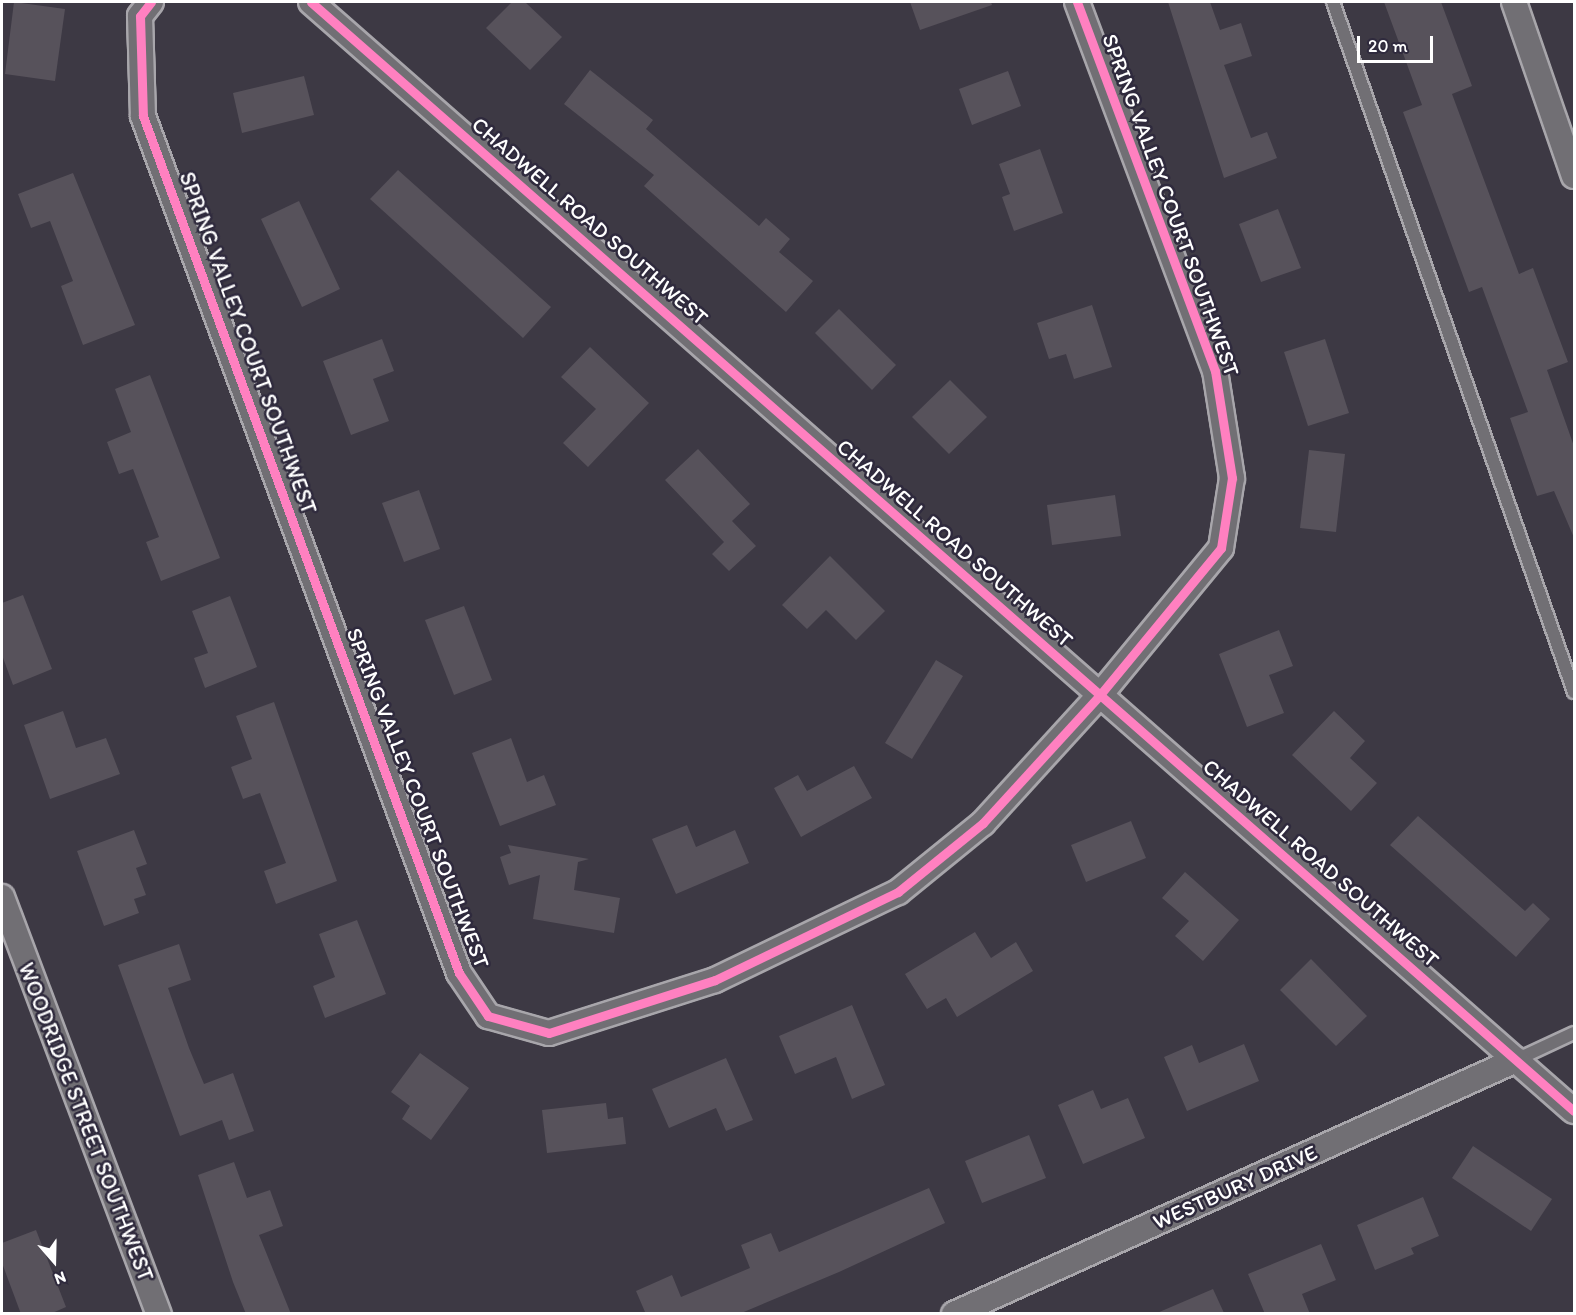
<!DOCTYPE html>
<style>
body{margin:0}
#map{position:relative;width:1576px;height:1315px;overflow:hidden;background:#3d3944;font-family:Itim,sans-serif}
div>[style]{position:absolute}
.building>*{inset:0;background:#57525b}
.roads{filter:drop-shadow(2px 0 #a8a6ab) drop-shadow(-2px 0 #a8a6ab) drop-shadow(0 2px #a8a6ab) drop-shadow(0 -2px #a8a6ab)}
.service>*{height:12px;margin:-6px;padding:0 6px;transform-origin:6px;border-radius:6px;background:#716f74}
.minor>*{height:24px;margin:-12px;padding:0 12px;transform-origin:12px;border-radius:12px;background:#716f74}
.cycleway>*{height:9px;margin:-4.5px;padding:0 4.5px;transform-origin:4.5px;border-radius:4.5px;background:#ff80c0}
span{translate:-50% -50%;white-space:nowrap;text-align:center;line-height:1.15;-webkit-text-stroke:5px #2f2a3d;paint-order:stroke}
.street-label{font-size:22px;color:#fff}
.frame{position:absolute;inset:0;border:3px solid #fff;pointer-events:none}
.north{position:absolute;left:24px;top:1231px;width:60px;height:60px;-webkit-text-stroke:4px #2f2a3d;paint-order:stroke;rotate:160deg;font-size:16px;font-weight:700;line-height:24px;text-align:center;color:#fff}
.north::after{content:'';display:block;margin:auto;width:21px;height:27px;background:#fff;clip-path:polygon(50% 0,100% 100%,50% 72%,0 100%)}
.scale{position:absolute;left:1357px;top:36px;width:76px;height:27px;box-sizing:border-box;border:3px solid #fff;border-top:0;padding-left:8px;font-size:18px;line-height:21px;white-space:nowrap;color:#fff;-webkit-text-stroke:4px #2f2a3d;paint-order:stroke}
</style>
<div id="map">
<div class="building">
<i style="clip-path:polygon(14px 2px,65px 9px,55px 81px,5px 74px)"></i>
<i style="clip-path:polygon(512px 2px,525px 2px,562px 37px,530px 70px,486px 28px)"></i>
<i style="clip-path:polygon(910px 2px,991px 2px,992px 5px,920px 30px)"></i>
<i style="clip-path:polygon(1168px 2px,1210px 2px,1220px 30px,1241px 23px,1252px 56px,1224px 65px,1251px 138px,1267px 132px,1277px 158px,1224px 178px)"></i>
<i style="clip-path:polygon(1384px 2px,1441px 2px,1472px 86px,1452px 94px,1519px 274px,1533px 268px,1568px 362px,1547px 370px,1575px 449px,1575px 540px,1554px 491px,1537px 496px,1510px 418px,1528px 412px,1482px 287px,1469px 292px,1403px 112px,1422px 105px)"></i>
<i style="clip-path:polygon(590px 70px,653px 120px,646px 129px,759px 226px,766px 218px,790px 239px,779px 252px,813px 281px,786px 312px,644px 186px,654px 175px,564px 104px)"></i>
<i style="clip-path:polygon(1008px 71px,1021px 106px,972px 125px,959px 89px)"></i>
<i style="clip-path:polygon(304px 76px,314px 115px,242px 133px,233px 93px)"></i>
<i style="clip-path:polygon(1040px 149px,1063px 213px,1014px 231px,1002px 197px,1010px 194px,999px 164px)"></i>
<i style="clip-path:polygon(398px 170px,551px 307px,523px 338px,370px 199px)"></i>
<i style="clip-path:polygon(73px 173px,135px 325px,83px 345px,61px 286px,73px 281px,50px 221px,31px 228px,18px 194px)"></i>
<i style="clip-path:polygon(299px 201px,340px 289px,302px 307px,261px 219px)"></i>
<i style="clip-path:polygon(1278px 209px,1301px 268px,1261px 282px,1239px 224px)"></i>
<i style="clip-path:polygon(1092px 305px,1112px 367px,1074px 379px,1066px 354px,1049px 359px,1037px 323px)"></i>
<i style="clip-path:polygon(839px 309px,896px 365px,872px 390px,815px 333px)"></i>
<i style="clip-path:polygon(382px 339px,394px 371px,373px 379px,389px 421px,351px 435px,323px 361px)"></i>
<i style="clip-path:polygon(1325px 339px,1349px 413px,1308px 426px,1284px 352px)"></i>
<i style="clip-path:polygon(590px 347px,649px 403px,588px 467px,563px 443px,596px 409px,561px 377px)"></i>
<i style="clip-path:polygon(150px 375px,220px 558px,161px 581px,146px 542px,159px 537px,133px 469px,119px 474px,107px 442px,131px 432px,115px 389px)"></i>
<i style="clip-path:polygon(950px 380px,987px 417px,949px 454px,912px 417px)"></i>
<i style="clip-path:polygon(698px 449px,750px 504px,732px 521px,756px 546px,729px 571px,712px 554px,724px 542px,665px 480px)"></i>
<i style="clip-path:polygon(1309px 450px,1345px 454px,1336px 532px,1300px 528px)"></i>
<i style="clip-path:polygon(419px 490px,440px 549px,404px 562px,382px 503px)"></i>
<i style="clip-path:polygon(1115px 495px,1121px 536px,1052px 545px,1047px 505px)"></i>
<i style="clip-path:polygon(830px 556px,885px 611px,856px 640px,826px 610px,807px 629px,782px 605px)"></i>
<i style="clip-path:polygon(23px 595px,52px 669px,13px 685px,2px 655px,2px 603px)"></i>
<i style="clip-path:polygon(230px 596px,257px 667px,205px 688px,194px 658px,208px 653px,192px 611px)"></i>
<i style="clip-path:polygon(464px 606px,492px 680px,454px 695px,425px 620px)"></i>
<i style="clip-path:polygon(1279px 630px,1293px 666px,1269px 675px,1284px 713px,1247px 727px,1219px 654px)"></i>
<i style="clip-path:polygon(936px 660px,963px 676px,912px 759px,885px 743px)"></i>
<i style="clip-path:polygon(274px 702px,337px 881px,276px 904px,264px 871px,286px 863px,260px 793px,243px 799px,231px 767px,252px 759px,236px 716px)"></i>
<i style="clip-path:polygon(63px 711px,76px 748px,106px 738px,120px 774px,50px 799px,24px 725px)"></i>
<i style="clip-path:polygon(1334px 711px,1365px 741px,1350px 758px,1377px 783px,1351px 811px,1292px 755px)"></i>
<i style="clip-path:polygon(511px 738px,527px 782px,544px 775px,556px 805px,500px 826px,472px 753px)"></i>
<i style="clip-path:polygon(854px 766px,872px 798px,801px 837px,774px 788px,798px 775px,807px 791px)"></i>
<i style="clip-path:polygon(1418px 816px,1525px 911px,1533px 903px,1550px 919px,1516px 957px,1390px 845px)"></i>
<i style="clip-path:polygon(1131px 821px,1146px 858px,1086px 882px,1071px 845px)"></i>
<i style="clip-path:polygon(687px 825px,696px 847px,735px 830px,749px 863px,676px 894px,652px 839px)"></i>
<i style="clip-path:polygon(134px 830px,147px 864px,136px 868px,146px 895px,134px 899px,139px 913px,104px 926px,77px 851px)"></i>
<i style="clip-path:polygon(508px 845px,589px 859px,578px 862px,574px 890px,620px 898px,614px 933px,533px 919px,540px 875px,509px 885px,500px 857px,511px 853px)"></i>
<i style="clip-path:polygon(1185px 872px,1239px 920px,1203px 961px,1175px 936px,1189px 921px,1162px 898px)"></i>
<i style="clip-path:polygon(357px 920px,386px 994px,325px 1018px,313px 986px,335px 977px,319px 934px)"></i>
<i style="clip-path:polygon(975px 932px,991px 958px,1016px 942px,1033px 971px,957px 1017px,946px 998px,927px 1009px,905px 974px)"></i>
<i style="clip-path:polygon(179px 944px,191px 980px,168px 988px,189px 1048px,204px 1084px,233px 1073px,254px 1131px,229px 1140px,222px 1120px,180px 1136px,118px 965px)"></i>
<i style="clip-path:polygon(1311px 959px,1367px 1016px,1336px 1046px,1280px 990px)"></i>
<i style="clip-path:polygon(852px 1005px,885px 1085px,852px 1099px,836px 1057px,795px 1074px,779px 1036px)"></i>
<i style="clip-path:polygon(1244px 1044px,1259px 1081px,1187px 1111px,1164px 1057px,1192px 1045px,1199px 1063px)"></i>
<i style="clip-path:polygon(420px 1053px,469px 1088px,431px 1140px,402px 1119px,410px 1106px,391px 1092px)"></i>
<i style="clip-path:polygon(726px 1058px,753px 1120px,726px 1131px,716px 1108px,669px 1128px,652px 1089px)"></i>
<i style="clip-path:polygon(1093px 1090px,1101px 1109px,1128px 1098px,1145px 1138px,1083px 1164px,1058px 1105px)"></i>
<i style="clip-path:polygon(606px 1103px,608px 1119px,623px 1117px,626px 1144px,547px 1153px,542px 1110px)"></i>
<i style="clip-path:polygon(1029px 1135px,1046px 1178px,982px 1203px,965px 1161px)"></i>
<i style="clip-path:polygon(1473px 1146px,1552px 1199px,1531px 1231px,1452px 1178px)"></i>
<i style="clip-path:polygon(234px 1162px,247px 1198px,270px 1190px,283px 1226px,259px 1235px,291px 1314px,246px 1314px,233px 1282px,198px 1175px)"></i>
<i style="clip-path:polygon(929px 1188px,945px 1223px,839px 1272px,739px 1314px,642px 1314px,645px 1312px,636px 1291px,672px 1275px,681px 1297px,750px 1268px,741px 1245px,771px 1233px,779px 1252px)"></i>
<i style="clip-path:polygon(1423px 1197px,1439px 1236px,1411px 1248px,1414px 1254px,1375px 1270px,1357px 1225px)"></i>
<i style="clip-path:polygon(36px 1230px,66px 1307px,50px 1314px,21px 1314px,2px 1263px,2px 1243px)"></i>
<i style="clip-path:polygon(1321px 1244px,1336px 1280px,1302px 1294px,1310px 1314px,1265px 1314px,1248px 1274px)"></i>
<i style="clip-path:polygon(1213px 1289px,1224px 1313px,1157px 1313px)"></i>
</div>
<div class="roads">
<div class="service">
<i style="left:1333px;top:2px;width:731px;rotate:70.75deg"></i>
<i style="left:1516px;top:1060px;width:64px;rotate:-25deg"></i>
</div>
<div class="minor">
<i style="left:151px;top:2px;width:18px;rotate:128deg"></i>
<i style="left:140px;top:16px;width:100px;rotate:88.3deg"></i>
<i style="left:143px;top:116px;width:913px;rotate:69.76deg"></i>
<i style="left:459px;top:973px;width:52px;rotate:56deg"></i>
<i style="left:488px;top:1016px;width:63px;rotate:15.6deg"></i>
<i style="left:549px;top:1033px;width:174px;rotate:-17.7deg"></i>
<i style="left:715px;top:980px;width:203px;rotate:-25.7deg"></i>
<i style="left:898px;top:892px;width:109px;rotate:-39.1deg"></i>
<i style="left:983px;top:823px;width:172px;rotate:-47.6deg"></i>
<i style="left:1099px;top:696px;width:192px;rotate:-50.5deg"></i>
<i style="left:1221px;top:548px;width:71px;rotate:-81.1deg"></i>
<i style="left:1232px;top:478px;width:108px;rotate:-99deg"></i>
<i style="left:1215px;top:371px;width:394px;rotate:-110.5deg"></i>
<i style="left:311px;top:2px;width:1681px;rotate:41.29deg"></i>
<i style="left:1514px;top:2px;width:184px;rotate:71deg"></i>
<i style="left:2px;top:897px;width:446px;rotate:69.4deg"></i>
<i style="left:954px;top:1314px;width:617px;rotate:-24.32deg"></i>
</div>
</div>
<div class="cycleway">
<i style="left:151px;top:2px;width:18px;rotate:128deg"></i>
<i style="left:140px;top:16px;width:100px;rotate:88.3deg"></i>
<i style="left:143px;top:116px;width:913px;rotate:69.76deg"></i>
<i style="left:459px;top:973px;width:52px;rotate:56deg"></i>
<i style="left:488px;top:1016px;width:63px;rotate:15.6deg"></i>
<i style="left:549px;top:1033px;width:174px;rotate:-17.7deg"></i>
<i style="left:715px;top:980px;width:203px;rotate:-25.7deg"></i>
<i style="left:898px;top:892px;width:109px;rotate:-39.1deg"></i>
<i style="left:983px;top:823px;width:172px;rotate:-47.6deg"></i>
<i style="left:1099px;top:696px;width:192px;rotate:-50.5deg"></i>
<i style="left:1221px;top:548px;width:71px;rotate:-81.1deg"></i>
<i style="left:1232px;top:478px;width:108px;rotate:-99deg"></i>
<i style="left:1215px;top:371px;width:394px;rotate:-110.5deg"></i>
<i style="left:311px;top:2px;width:1681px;rotate:41.29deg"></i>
</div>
<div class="street-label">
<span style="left:1171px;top:205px;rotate:70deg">SPRING VALLEY COURT SOUTHWEST</span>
<span style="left:590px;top:221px;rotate:41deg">CHADWELL ROAD SOUTHWEST</span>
<span style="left:248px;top:343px;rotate:70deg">SPRING VALLEY COURT SOUTHWEST</span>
<span style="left:955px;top:543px;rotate:41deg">CHADWELL ROAD SOUTHWEST</span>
<span style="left:418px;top:798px;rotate:69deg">SPRING VALLEY COURT SOUTHWEST</span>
<span style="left:1321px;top:863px;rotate:41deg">CHADWELL ROAD SOUTHWEST</span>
<span style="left:86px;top:1122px;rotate:69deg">WOODRIDGE STREET SOUTHWEST</span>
<span style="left:1235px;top:1187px;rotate:-24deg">WESTBURY DRIVE</span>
</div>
<div class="frame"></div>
<div class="north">N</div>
<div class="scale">20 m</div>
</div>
